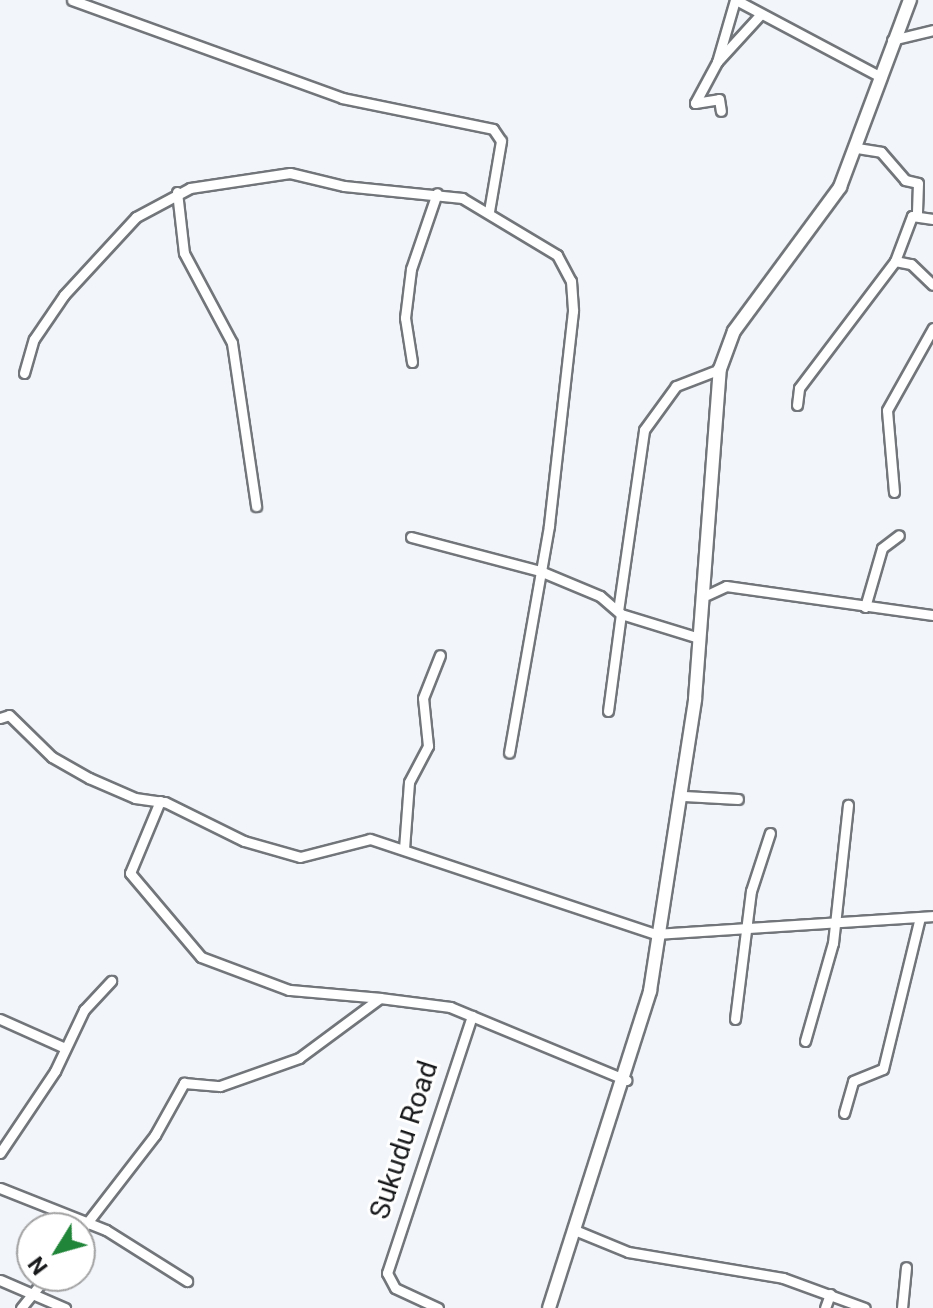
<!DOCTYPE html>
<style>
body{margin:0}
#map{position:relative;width:933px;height:1308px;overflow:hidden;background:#f2f5fa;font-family:Roboto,sans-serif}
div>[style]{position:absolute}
.roads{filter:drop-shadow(2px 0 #72767a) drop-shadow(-2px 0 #72767a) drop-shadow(0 2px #72767a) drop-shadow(0 -2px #72767a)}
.minor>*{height:9px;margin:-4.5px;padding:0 4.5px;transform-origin:4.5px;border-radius:4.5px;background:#fff}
.secondary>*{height:12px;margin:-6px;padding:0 6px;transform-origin:6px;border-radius:6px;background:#fff}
span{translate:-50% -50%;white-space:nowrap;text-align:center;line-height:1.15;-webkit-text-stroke:6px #fff;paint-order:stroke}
.street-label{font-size:28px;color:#18191b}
.north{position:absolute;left:16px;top:1212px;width:80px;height:80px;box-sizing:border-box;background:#fff;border:2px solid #a3a3a4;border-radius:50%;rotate:233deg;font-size:22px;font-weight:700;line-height:32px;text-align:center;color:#18191b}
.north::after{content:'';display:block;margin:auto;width:28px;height:36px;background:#208539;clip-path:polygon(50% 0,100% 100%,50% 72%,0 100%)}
</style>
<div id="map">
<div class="roads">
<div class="minor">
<i style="left:72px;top:0;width:287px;rotate:19.9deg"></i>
<i style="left:342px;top:98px;width:154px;rotate:11.6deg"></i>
<i style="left:493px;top:129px;width:14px;rotate:56deg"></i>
<i style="left:501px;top:141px;width:71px;rotate:99.7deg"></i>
<i style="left:736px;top:0;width:162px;rotate:28deg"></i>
<i style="left:892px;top:40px;width:42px;rotate:-13.7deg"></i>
<i style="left:717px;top:62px;width:65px;rotate:-73.8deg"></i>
<i style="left:695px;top:103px;width:47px;rotate:-61.8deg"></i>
<i style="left:717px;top:62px;width:65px;rotate:-47.5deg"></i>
<i style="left:695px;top:103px;width:24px;rotate:-9deg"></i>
<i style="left:719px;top:99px;width:12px;rotate:81deg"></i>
<i style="left:857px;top:148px;width:24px;rotate:9deg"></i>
<i style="left:881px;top:152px;width:37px;rotate:49deg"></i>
<i style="left:905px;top:180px;width:13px;rotate:13deg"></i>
<i style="left:918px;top:183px;width:30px;rotate:92deg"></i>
<i style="left:177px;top:192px;width:61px;rotate:83.5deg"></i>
<i style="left:184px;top:253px;width:102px;rotate:61.9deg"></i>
<i style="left:232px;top:343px;width:165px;rotate:81.6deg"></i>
<i style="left:895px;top:261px;width:16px;rotate:11deg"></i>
<i style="left:911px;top:264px;width:30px;rotate:44deg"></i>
<i style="left:412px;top:362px;width:45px;rotate:-99deg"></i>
<i style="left:405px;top:318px;width:49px;rotate:-83deg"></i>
<i style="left:411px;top:269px;width:80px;rotate:-71.1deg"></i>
<i style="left:24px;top:373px;width:35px;rotate:-74deg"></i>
<i style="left:34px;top:339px;width:53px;rotate:-55.7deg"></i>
<i style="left:64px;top:295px;width:106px;rotate:-47.3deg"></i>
<i style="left:136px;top:217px;width:61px;rotate:-28.2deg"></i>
<i style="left:190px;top:188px;width:101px;rotate:-8.5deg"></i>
<i style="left:290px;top:173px;width:56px;rotate:13.5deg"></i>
<i style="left:344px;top:186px;width:119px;rotate:5.8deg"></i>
<i style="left:462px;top:198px;width:111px;rotate:31deg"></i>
<i style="left:557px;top:255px;width:30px;rotate:62deg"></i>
<i style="left:571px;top:281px;width:30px;rotate:86deg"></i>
<i style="left:573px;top:311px;width:216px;rotate:96.4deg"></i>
<i style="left:549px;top:526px;width:230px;rotate:100deg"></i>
<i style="left:797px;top:405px;width:17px;rotate:-83deg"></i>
<i style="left:799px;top:388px;width:159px;rotate:-52.9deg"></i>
<i style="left:895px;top:261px;width:48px;rotate:-69.3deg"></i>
<i style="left:912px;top:216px;width:21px;rotate:8deg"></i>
<i style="left:894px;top:492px;width:82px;rotate:-94.9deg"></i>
<i style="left:887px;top:410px;width:94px;rotate:-60.7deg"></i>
<i style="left:411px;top:537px;width:133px;rotate:14.8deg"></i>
<i style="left:540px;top:571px;width:65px;rotate:22.6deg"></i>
<i style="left:600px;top:596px;width:28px;rotate:41deg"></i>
<i style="left:621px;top:614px;width:82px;rotate:17.1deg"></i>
<i style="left:707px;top:595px;width:21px;rotate:-25deg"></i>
<i style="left:726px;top:586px;width:209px;rotate:8deg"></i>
<i style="left:865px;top:607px;width:61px;rotate:-73.9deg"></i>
<i style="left:882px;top:548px;width:21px;rotate:-37deg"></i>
<i style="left:618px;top:611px;width:183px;rotate:-81.8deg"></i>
<i style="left:644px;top:430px;width:54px;rotate:-54deg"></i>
<i style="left:676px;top:386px;width:47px;rotate:-21.1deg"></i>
<i style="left:608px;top:711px;width:98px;rotate:-82.4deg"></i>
<i style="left:0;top:718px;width:9px;rotate:-18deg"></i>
<i style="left:9px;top:715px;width:60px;rotate:44.3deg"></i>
<i style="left:52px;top:757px;width:43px;rotate:29.6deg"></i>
<i style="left:89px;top:778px;width:50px;rotate:23.5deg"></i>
<i style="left:135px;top:798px;width:30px;rotate:8deg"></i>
<i style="left:165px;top:802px;width:88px;rotate:26.3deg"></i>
<i style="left:244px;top:841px;width:58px;rotate:15.9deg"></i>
<i style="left:300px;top:857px;width:72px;rotate:-14.4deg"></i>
<i style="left:370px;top:839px;width:301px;rotate:18.4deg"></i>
<i style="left:656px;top:934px;width:278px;rotate:-3.7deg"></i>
<i style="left:684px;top:796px;width:54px;rotate:3.2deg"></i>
<i style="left:160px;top:801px;width:78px;rotate:112.6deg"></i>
<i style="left:130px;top:873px;width:110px;rotate:49.8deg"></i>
<i style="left:201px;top:957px;width:94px;rotate:20.6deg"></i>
<i style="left:289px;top:990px;width:91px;rotate:5deg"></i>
<i style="left:404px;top:849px;width:67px;rotate:-85.7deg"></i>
<i style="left:409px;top:782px;width:41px;rotate:-62.2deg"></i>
<i style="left:428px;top:746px;width:48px;rotate:-95.9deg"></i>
<i style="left:423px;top:698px;width:46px;rotate:-68.4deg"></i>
<i style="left:0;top:1019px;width:69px;rotate:24deg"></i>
<i style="left:735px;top:1019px;width:129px;rotate:-82.9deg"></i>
<i style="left:751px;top:891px;width:61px;rotate:-71.9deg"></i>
<i style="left:805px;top:1041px;width:102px;rotate:-74.1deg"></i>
<i style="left:833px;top:943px;width:139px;rotate:-83.8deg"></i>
<i style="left:844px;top:1113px;width:33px;rotate:-74deg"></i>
<i style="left:853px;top:1081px;width:32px;rotate:-22deg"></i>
<i style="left:883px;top:1069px;width:156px;rotate:-76.3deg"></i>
<i style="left:0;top:1153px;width:99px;rotate:-56.1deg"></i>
<i style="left:55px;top:1071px;width:68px;rotate:-64.6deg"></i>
<i style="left:84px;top:1010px;width:40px;rotate:-47deg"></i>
<i style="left:0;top:1188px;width:114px;rotate:21.6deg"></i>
<i style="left:106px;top:1230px;width:96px;rotate:32.2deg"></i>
<i style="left:577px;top:1231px;width:55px;rotate:22.4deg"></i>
<i style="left:628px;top:1252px;width:157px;rotate:9.5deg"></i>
<i style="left:783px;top:1278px;width:87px;rotate:20.1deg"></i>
<i style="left:80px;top:1232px;width:123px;rotate:-52.3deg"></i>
<i style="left:155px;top:1135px;width:60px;rotate:-60.9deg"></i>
<i style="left:184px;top:1083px;width:36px;rotate:5deg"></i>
<i style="left:220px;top:1086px;width:84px;rotate:-19.5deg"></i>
<i style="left:299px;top:1058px;width:101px;rotate:-36.5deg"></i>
<i style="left:380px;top:998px;width:71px;rotate:7.3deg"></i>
<i style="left:450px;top:1007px;width:191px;rotate:22.5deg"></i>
<i style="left:0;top:1280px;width:71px;rotate:23.3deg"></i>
<i style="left:21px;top:1308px;width:41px;rotate:-50.9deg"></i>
<i style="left:438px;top:1308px;width:47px;rotate:-155.1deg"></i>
<i style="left:395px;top:1288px;width:17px;rotate:-118deg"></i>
<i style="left:387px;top:1273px;width:271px;rotate:-71.7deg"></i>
<i style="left:825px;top:1308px;width:15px;rotate:-70deg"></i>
<i style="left:902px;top:1308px;width:41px;rotate:-84.4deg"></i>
</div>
<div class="secondary">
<i style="left:549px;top:1308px;width:333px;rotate:-72.3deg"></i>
<i style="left:650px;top:991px;width:295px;rotate:-81.2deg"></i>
<i style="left:695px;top:699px;width:331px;rotate:-85.7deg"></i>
<i style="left:720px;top:369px;width:40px;rotate:-69.8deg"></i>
<i style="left:734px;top:331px;width:179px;rotate:-53.6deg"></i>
<i style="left:840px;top:187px;width:200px;rotate:-69.5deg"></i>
</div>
</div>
<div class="street-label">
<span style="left:404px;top:1140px;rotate:-72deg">Sukudu Road</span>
</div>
<div class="north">N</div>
</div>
